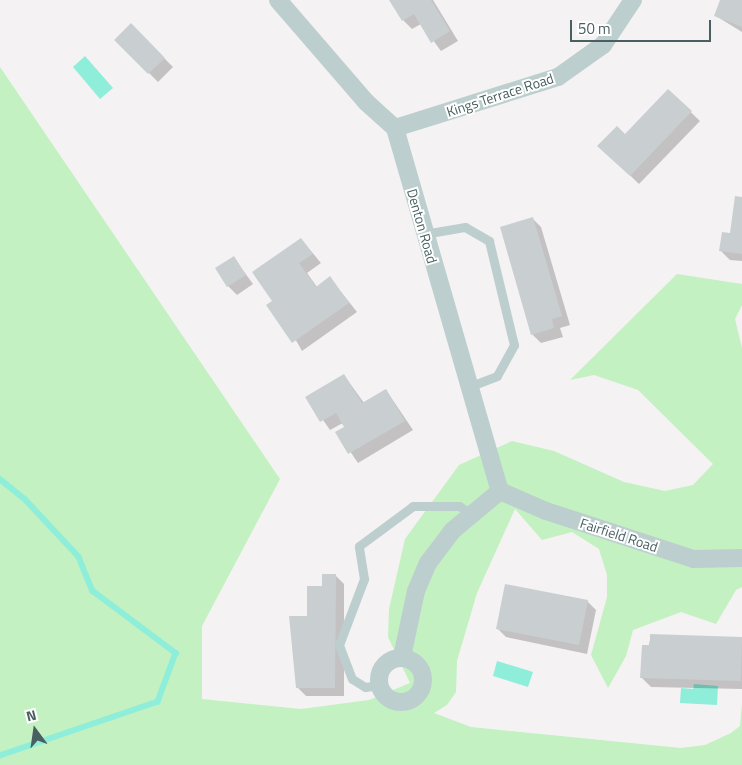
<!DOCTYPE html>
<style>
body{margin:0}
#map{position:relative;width:742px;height:765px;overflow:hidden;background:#f4f2f3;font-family:"Titillium Web",sans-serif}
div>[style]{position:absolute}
.green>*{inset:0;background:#c3f1c1}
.water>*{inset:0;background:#8eeeda}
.shadow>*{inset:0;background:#0003}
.stream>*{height:5.5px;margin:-2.75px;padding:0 2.75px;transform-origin:2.75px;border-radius:2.75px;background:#8eeeda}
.building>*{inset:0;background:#c9cfd1}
.service>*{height:9px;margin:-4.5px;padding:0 4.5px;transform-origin:4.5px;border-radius:4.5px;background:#bdcece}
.minor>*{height:18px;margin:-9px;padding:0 9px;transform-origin:9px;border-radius:9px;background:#bdcece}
.minor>.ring{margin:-9px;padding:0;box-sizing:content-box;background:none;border:18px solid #bdcece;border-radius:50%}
span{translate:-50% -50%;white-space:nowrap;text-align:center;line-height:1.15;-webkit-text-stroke:4px #fff;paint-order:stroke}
.street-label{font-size:14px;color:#495f60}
.north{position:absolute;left:10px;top:705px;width:50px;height:50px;-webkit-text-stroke:4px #fff;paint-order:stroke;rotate:346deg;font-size:14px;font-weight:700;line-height:20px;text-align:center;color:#495f60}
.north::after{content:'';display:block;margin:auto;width:18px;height:22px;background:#495f60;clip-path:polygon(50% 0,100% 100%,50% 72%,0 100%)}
.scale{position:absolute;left:570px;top:20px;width:141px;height:22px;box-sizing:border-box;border:2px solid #495f60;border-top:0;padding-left:6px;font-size:15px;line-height:18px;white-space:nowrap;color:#495f60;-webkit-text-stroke:4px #fff;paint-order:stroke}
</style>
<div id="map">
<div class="green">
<i style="clip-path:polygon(0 67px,280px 479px,202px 626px,202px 699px,301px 709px,369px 700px,410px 683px,388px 637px,389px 609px,405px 539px,459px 465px,512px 441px,554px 451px,624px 482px,665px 491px,693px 485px,713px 464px,638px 390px,594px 375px,570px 380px,677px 274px,742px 284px,742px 305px,735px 319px,742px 348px,742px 587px,736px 590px,716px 624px,681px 612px,633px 630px,626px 656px,608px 688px,591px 655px,607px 597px,607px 575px,599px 549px,572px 532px,542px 540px,515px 509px,477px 593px,457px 661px,456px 692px,447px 705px,434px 713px,471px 727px,681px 748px,705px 745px,731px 733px,740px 726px,742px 703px,742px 765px,0 765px)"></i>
</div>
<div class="water">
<i style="clip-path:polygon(85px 56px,113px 88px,100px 99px,73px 67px)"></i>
<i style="clip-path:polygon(497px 661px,533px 672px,528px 687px,493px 676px)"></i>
<i style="clip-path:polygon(694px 684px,718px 686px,717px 705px,680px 703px,681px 688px,693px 689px)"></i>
</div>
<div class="shadow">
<i style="clip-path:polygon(391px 0,433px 0,458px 41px,441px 51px,421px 24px,412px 29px,403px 20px)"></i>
<i style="clip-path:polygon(722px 0,742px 0,742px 32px,716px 16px)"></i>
<i style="clip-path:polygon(131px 25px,173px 67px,158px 82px,116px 40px)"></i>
<i style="clip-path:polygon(668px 90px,700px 121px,639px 184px,608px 154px)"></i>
<i style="clip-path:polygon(742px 198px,742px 261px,730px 260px,721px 251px,732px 234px)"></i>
<i style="clip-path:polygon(533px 219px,541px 227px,570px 325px,560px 328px,563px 337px,541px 343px,532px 334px)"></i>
<i style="clip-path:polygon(301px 239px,321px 263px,307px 273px,317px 287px,330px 278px,357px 312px,302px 351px,274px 301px)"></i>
<i style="clip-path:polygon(234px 258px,253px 284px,237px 295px,228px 286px)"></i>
<i style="clip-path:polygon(344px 375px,364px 403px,386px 390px,413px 430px,358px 463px,337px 432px,345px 427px,343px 423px,330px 430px,307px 397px)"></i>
<i style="clip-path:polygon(335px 575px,344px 584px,344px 696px,306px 696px,297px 687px,323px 587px)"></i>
<i style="clip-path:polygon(587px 601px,596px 610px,587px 654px,506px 637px,497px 628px)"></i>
<i style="clip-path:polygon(651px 635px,742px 638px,742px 689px,651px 687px,642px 678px)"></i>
</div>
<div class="stream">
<i style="left:0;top:479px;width:32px;rotate:39deg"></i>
<i style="left:25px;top:499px;width:79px;rotate:47deg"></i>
<i style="left:79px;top:557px;width:37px;rotate:68deg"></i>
<i style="left:93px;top:591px;width:104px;rotate:36.8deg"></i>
<i style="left:176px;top:653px;width:52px;rotate:110.2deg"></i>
<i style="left:158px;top:702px;width:167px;rotate:161.1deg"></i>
</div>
<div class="building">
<i style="clip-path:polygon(389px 0,431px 0,450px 31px,431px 43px,414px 14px,402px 21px)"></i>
<i style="clip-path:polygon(720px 0,742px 0,742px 27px,714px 16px)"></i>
<i style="clip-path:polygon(131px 23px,165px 58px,148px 74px,114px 40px)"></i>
<i style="clip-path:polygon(668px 89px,692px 111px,630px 176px,597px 146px,617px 126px,625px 134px)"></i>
<i style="clip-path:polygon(735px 196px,742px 197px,742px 254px,719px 251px,722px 232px,730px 233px)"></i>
<i style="clip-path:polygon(533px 217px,562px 316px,552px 319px,554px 328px,531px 335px,500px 227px)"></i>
<i style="clip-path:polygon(301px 238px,313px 254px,299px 263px,316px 287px,330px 276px,349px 303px,292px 343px,266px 305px,272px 301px,252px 272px)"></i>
<i style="clip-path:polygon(234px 256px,246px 275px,227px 287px,215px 268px)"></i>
<i style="clip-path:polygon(344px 374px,362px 403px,386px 389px,405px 421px,348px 454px,335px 432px,344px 427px,336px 413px,320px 422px,305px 397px)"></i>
<i style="clip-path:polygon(322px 574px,336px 574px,335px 688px,296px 688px,289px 616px,307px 616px,307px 586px,322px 586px)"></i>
<i style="clip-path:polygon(505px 584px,588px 600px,579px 645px,496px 629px)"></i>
<i style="clip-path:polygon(650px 634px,742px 637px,741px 681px,640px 678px,642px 645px,650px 645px)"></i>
</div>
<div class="service">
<i style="left:424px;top:234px;width:42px;rotate:-9.7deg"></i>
<i style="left:465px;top:227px;width:28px;rotate:30deg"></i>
<i style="left:489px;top:241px;width:107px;rotate:76.5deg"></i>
<i style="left:514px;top:345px;width:35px;rotate:119deg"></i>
<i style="left:497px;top:376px;width:30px;rotate:159deg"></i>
<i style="left:379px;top:685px;width:14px;rotate:172deg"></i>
<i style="left:365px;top:687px;width:15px;rotate:-148deg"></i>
<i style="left:352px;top:679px;width:36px;rotate:-111deg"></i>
<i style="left:339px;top:645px;width:71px;rotate:-69.3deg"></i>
<i style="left:364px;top:579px;width:33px;rotate:-99deg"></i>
<i style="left:359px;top:546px;width:67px;rotate:-36.5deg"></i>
<i style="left:413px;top:506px;width:46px"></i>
<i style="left:459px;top:506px;width:15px;rotate:32deg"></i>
</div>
<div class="minor">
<i style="left:278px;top:0;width:135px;rotate:49.2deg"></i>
<i style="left:366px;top:102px;width:39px;rotate:42deg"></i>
<i style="left:395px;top:128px;width:378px;rotate:73.9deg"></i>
<i style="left:395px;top:128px;width:171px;rotate:-17.4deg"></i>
<i style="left:558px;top:77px;width:55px;rotate:-35.4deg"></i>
<i style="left:603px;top:45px;width:54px;rotate:-56.3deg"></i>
<i style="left:500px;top:491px;width:50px;rotate:23.5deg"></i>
<i style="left:546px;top:511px;width:156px;rotate:18deg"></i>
<i style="left:694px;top:559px;width:48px;rotate:-1.2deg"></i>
<i style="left:402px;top:657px;width:67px;rotate:-78deg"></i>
<i style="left:416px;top:591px;width:30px;rotate:-67deg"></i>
<i style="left:428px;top:563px;width:40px;rotate:-53deg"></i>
<i style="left:452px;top:531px;width:62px;rotate:-39.8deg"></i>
<i class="ring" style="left:379px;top:658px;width:26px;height:26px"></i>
</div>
<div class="street-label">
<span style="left:500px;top:95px;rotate:-18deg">Kings Terrace Road</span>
<span style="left:422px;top:226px;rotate:74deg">Denton Road</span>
<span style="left:619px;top:535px;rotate:18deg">Fairfield Road</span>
</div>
<div class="north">N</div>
<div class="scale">50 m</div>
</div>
